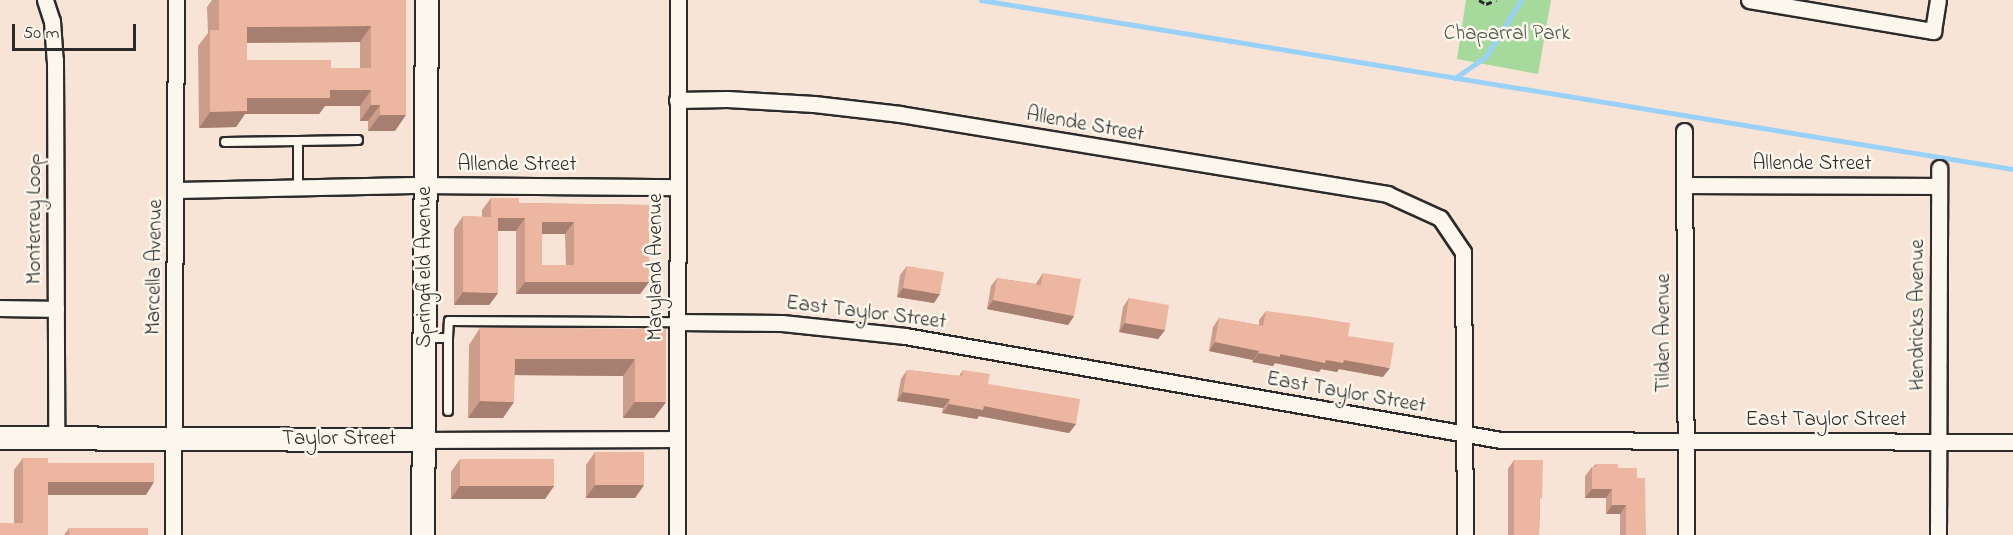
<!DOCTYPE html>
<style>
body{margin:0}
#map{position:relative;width:2013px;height:535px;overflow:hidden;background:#f7e4d6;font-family:"Indie Flower",sans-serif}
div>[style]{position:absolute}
.green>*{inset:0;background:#a6da9d}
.stream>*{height:5px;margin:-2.5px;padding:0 2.5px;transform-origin:2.5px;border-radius:2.5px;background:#99d1f8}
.path>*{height:3px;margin-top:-1.5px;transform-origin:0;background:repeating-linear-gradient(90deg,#2b2b2b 0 6px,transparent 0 10.5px)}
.roads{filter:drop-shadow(2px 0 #2b2b2b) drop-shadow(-2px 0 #2b2b2b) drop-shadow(0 2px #2b2b2b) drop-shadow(0 -2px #2b2b2b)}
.lane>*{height:8px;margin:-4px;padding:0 4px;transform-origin:4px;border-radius:4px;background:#fbf7ec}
.street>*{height:15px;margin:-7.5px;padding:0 7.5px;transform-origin:7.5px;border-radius:7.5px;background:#fbf7ec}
.secondary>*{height:22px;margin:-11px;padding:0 11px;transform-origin:11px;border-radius:11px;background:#fbf7ec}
.wall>*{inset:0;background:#cc9d8a}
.shaded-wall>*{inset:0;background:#a67f71}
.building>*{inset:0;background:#edb6a1}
span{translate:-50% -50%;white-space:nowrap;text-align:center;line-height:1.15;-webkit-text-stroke:5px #fbf7ec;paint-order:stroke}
.park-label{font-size:21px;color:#4a5748}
.street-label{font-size:21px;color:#2b2b2b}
.scale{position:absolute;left:12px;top:24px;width:124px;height:27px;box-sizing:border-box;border:3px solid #2b2b2b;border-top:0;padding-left:8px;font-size:18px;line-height:21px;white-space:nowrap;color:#2b2b2b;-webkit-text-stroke:4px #fbf7ec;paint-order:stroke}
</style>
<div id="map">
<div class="green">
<i style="clip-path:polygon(1466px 0,1551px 0,1538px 74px,1457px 59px)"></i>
</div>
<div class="stream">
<i style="left:981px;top:0;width:1046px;rotate:9.3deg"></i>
<i style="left:1455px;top:78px;width:38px;rotate:-35deg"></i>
<i style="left:1486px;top:56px;width:66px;rotate:-58deg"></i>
</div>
<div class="path">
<i style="left:1479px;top:0;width:8px;rotate:30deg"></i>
<i style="left:1486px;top:4px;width:11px;rotate:-22deg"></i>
</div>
<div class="roads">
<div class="lane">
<i style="left:225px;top:142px;width:73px;rotate:-0.8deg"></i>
<i style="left:298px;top:188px;width:47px;rotate:-90deg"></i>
<i style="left:298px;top:141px;width:60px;rotate:-1deg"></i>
<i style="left:428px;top:338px;width:20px"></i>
<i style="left:448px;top:338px;width:17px;rotate:-87deg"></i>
<i style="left:449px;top:321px;width:228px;rotate:0.3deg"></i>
<i style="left:448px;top:338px;width:73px;rotate:90deg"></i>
</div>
<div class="street">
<i style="left:45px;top:0;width:22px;rotate:72deg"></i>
<i style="left:52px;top:21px;width:39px;rotate:86deg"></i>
<i style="left:55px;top:60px;width:378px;rotate:89.8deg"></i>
<i style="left:1749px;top:0;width:187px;rotate:9.6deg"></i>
<i style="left:1933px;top:31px;width:31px;rotate:-81deg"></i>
<i style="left:677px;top:100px;width:50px;rotate:-1.1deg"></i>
<i style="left:727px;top:99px;width:87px;rotate:3.3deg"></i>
<i style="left:814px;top:104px;width:87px;rotate:6.6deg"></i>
<i style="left:900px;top:114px;width:494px;rotate:9.3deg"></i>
<i style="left:1387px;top:194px;width:58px;rotate:24.4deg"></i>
<i style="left:1440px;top:218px;width:41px;rotate:55.9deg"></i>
<i style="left:1463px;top:252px;width:283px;rotate:89.6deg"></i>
<i style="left:1684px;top:131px;width:404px;rotate:89.7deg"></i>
<i style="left:1685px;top:185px;width:254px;rotate:0.2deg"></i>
<i style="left:177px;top:190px;width:248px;rotate:-1.2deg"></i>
<i style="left:425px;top:185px;width:252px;rotate:0.5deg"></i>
<i style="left:0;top:308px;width:56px;rotate:1deg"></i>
<i style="left:677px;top:322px;width:105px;rotate:0.5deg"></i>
<i style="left:782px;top:323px;width:124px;rotate:6deg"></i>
<i style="left:905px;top:336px;width:605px;rotate:9.9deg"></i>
<i style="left:1501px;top:440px;width:512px;rotate:0.22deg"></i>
<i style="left:424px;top:440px;width:253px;rotate:-0.2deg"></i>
<i style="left:173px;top:535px;width:535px;rotate:-89.68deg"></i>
<i style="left:677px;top:535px;width:535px;rotate:-89.89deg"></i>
<i style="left:1938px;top:535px;width:367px;rotate:-89.8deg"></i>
</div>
<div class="secondary">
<i style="left:0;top:438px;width:424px;rotate:0.3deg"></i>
<i style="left:423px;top:535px;width:535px;rotate:-89.57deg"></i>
</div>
</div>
<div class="wall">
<i style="clip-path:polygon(evenodd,212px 0,406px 0,395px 131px,368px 131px,368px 121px,360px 121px,360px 106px,325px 106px,319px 114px,245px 114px,236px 127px,199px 128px,198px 46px,208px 33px,207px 7px,212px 0,360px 42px,360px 68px,331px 68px,247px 60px,247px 43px,360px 42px)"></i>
<i style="clip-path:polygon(evenodd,491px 198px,519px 203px,649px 205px,649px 282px,640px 294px,516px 294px,516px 231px,498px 231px,498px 293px,489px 305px,454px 305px,454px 229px,463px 216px,482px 217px,482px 210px,491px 198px,542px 234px,565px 234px,566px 265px,542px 265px,542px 234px)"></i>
<i style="clip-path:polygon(907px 266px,934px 303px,897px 297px,900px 275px)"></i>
<i style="clip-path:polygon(1043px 273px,1074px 316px,1068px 325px,987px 309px,991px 286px,997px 278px,1036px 284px,1037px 282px)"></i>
<i style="clip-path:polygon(1129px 298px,1165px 330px,1158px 339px,1119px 332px,1123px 307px)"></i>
<i style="clip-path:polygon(1266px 311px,1348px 336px,1383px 377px,1339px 369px,1337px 372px,1321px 369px,1319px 372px,1275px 363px,1273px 366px,1252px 362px,1253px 360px,1209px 351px,1213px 327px,1219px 318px,1259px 325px,1259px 320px)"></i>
<i style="clip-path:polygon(480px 328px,666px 329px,666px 402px,654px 418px,623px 418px,623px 376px,515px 375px,503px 418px,468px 418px,469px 345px)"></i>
<i style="clip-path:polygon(907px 370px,959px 376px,963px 370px,988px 384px,1076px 424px,1069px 433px,979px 416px,977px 419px,942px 413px,943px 408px,897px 401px,901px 379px)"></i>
<i style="clip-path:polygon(595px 452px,644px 485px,635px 498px,586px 498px,586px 465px)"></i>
<i style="clip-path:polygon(23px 458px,48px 463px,146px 495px,48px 495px,48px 535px,14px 523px,14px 470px)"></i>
<i style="clip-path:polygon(460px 459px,554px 486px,545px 499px,451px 499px,451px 472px)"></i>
<i style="clip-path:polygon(1514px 460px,1540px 502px,1539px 535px,1508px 535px,1508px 469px)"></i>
<i style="clip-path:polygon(1596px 464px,1618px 468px,1637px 478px,1646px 535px,1620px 535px,1620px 514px,1606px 514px,1606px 498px,1585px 498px,1585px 476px,1592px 467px,1593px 467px)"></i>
<i style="clip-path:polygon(69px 528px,148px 535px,64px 535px)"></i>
</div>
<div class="shaded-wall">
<i style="clip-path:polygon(371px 26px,360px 42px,235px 43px,247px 27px)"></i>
<i style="clip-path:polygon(330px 90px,371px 90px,360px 106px,325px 106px,319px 114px,245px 114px,236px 127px,199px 128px,210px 112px,247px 98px)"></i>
<i style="clip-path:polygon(371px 105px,380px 105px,368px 121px,360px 121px)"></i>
<i style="clip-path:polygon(380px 115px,406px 115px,395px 131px,368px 131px)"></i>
<i style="clip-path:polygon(498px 218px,525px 218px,516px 231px,489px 231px)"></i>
<i style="clip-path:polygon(542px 222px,574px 222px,565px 234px,533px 234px)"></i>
<i style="clip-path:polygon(525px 282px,649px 282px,640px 294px,516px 294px)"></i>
<i style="clip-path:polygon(903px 288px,940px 294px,934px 303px,897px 297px)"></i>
<i style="clip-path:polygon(463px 292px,498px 293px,489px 305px,454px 305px)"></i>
<i style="clip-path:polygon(993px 300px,1074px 316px,1068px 325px,987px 309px)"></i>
<i style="clip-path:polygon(1125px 323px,1165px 330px,1158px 339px,1119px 332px)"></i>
<i style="clip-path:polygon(1215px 342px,1259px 351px,1253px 360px,1209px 351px)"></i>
<i style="clip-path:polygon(1259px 353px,1280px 354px,1326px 360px,1344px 360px,1390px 368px,1383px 377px,1339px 369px,1337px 372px,1321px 369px,1319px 372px,1275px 363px,1273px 366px,1252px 362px)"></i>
<i style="clip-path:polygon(515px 359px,635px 359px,623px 376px,503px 375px)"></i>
<i style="clip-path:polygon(903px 392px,950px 399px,943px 408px,897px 401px)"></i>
<i style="clip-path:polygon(480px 401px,514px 402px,503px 418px,468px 418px)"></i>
<i style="clip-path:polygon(635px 402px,666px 402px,654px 418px,623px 418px)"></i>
<i style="clip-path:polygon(949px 404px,984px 406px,1076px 424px,1069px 433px,979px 416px,977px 419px,942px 413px)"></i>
<i style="clip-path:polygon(48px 482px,154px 482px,146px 495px,40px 495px)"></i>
<i style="clip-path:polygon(595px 485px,644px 485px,635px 498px,586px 498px)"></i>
<i style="clip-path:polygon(460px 486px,554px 486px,545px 499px,451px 499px)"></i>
<i style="clip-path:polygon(1592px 489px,1612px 489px,1606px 498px,1585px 498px)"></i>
<i style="clip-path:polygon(1612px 505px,1626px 505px,1620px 514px,1606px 514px)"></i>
</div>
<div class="building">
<i style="clip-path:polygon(evenodd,219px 0,406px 0,406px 115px,380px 115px,380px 105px,371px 105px,371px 90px,330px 90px,330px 98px,247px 98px,247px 111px,210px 112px,210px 30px,219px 30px,219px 0,371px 26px,371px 68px,331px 68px,331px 60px,247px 60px,247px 27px,371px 26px)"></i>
<i style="clip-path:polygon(evenodd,491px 198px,519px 198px,519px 203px,649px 205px,649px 282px,525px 282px,525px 218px,498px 218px,498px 293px,463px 292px,463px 216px,491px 217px,491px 198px,542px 222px,574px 222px,574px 265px,542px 265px,542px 222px)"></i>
<i style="clip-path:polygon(907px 266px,944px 272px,940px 294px,903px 288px)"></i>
<i style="clip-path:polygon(1043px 273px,1081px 279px,1074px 316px,993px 300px,997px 278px,1041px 285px)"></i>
<i style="clip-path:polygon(1129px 298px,1169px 305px,1165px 330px,1125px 323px)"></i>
<i style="clip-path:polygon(1266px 311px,1312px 317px,1350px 323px,1348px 336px,1394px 343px,1390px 368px,1344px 360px,1343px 363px,1326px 360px,1325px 363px,1280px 354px,1280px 357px,1259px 353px,1259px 351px,1215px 342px,1219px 318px,1263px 326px)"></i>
<i style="clip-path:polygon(480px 328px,666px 329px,666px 402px,635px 402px,635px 359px,515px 359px,514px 402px,480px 401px)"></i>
<i style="clip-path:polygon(907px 370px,962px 376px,963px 370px,990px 374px,988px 384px,1080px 399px,1076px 424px,984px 406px,983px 410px,949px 404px,950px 399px,903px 392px)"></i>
<i style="clip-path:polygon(595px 452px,644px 452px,644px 485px,595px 485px)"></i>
<i style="clip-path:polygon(23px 458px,48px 458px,48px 463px,154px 463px,154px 482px,48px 482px,48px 535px,0 535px,0 523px,23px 523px)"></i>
<i style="clip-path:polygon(460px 459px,554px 459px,554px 486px,460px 486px)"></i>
<i style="clip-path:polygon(1514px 460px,1543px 460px,1542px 499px,1540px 498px,1539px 535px,1514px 535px)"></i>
<i style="clip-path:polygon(1596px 464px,1618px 464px,1618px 468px,1637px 468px,1637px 478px,1645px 478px,1646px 535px,1626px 535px,1626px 505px,1612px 505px,1612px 489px,1592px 489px,1592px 467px,1596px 467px)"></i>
<i style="clip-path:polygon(69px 528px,148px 528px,148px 535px,69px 535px)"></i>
</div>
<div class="park-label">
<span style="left:1507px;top:34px">Chaparral Park</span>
</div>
<div class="street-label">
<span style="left:1085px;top:125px;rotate:10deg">Allende Street</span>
<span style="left:1812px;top:164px">Allende Street</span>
<span style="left:517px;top:165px">Allende Street</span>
<span style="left:35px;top:219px;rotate:-90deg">Monterrey Loop</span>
<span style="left:155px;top:267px;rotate:-89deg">Marcella Avenue</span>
<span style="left:425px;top:267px;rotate:-90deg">Springfield Avenue</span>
<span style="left:656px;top:267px;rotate:-90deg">Maryland Avenue</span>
<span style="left:866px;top:313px;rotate:7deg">East Taylor Street</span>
<span style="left:1918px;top:315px;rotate:-90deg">Hendricks Avenue</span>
<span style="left:1664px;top:333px;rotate:-90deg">Tilden Avenue</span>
<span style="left:1346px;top:393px;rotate:10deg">East Taylor Street</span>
<span style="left:1826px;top:420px">East Taylor Street</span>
<span style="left:339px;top:439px">Taylor Street</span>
</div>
<div class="scale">50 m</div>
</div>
